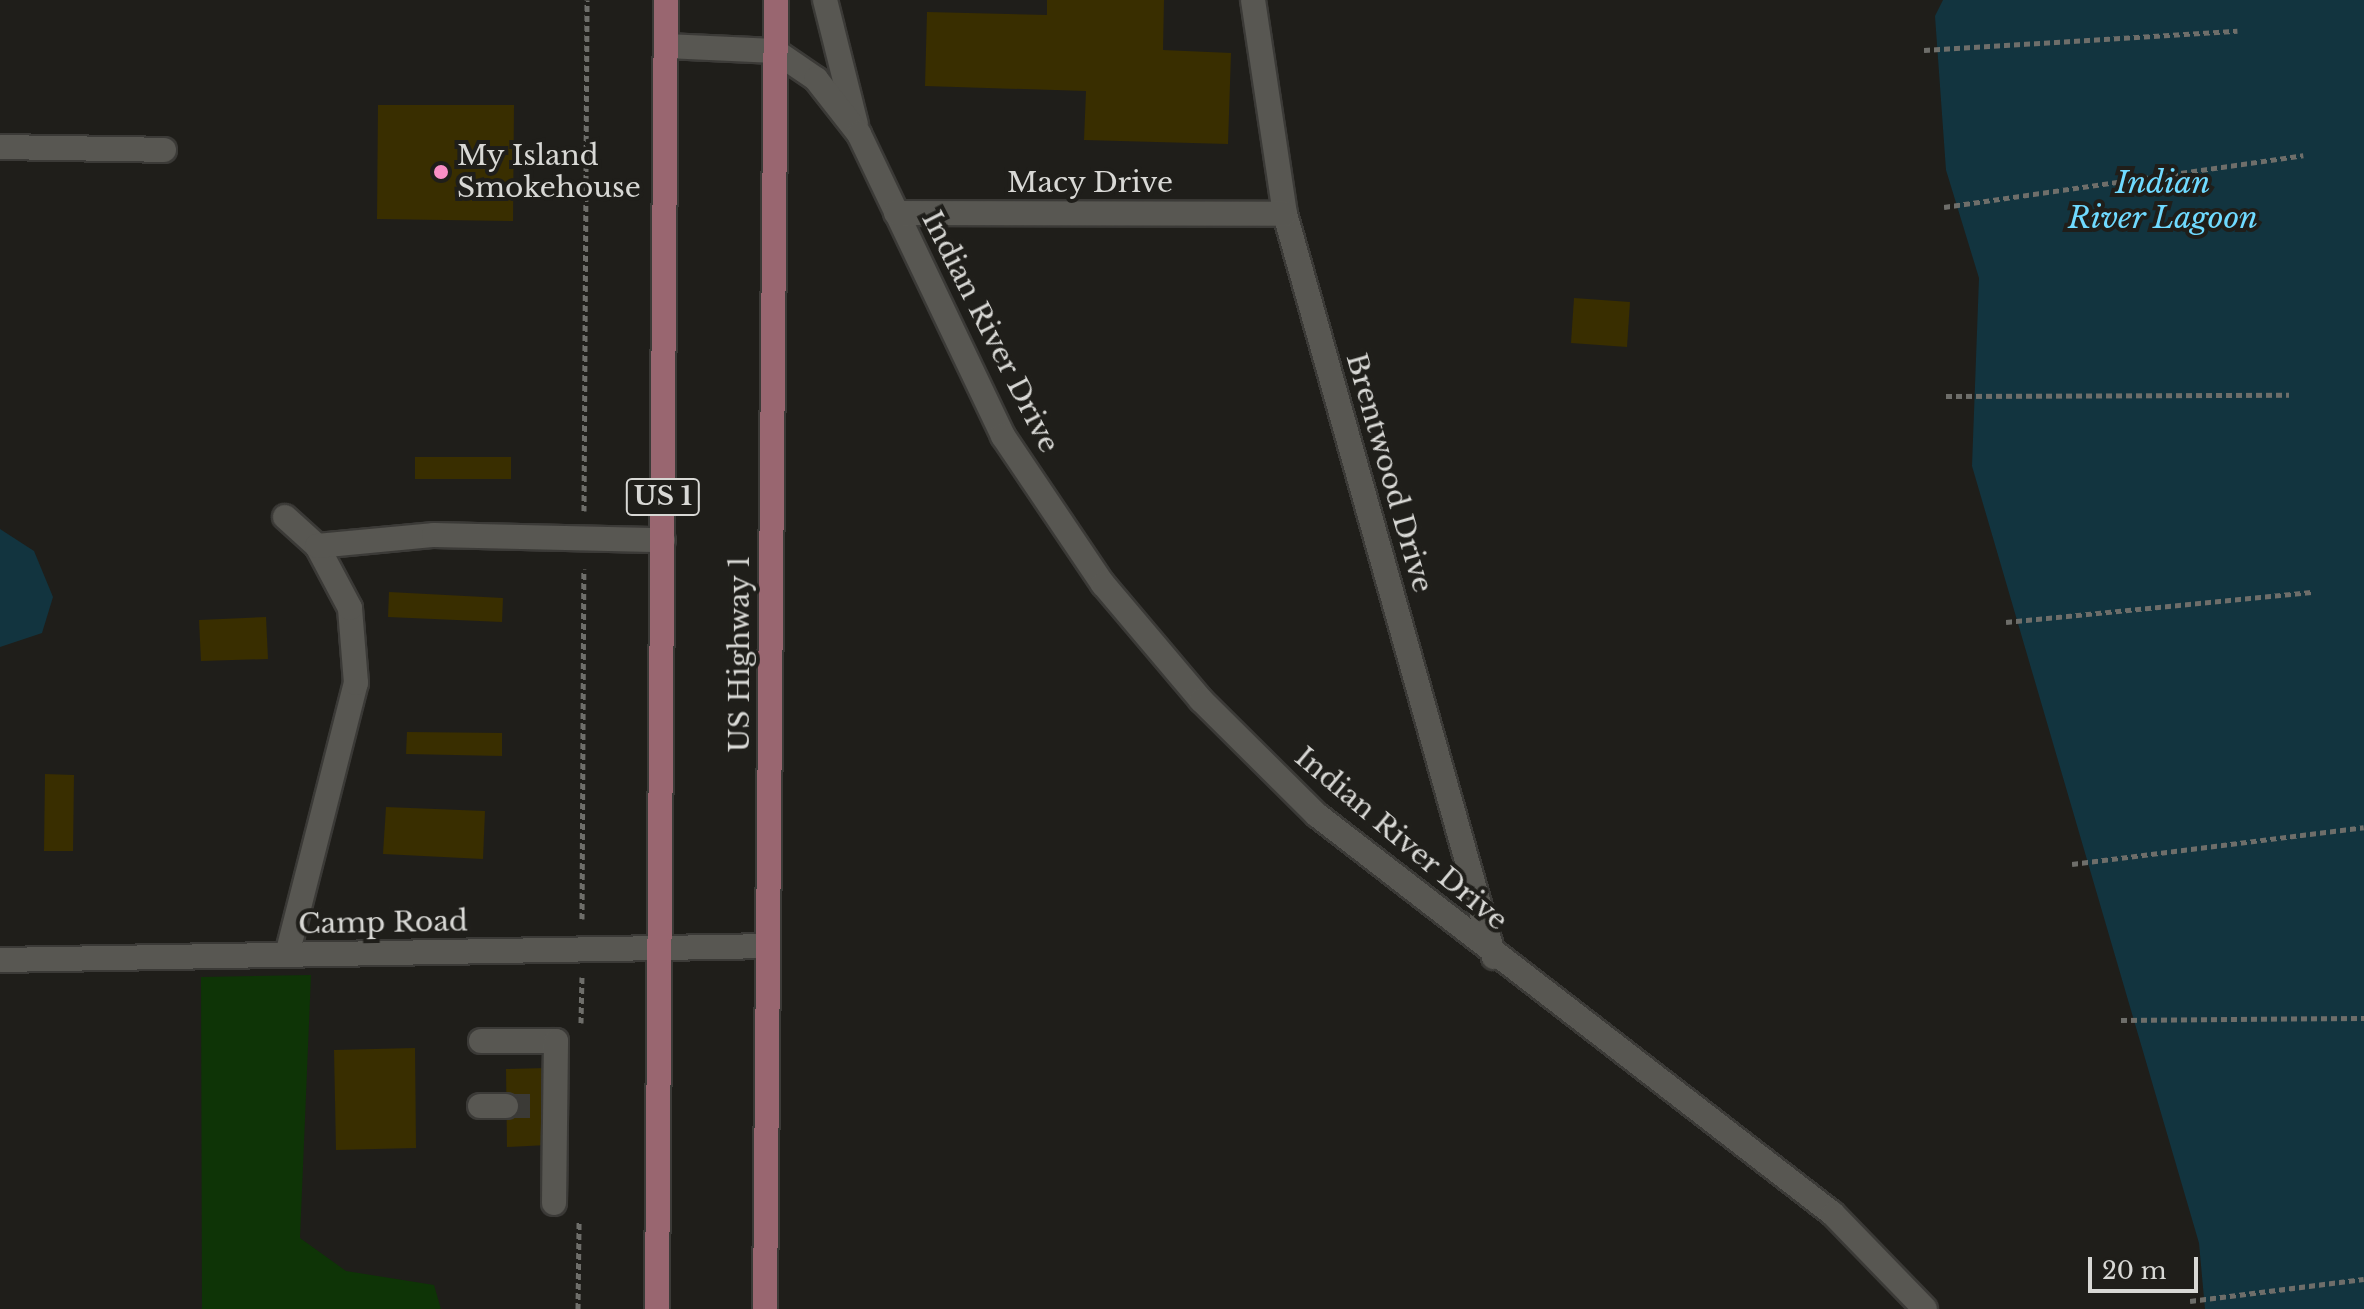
<!DOCTYPE html>
<style>
body{margin:0}
#map{position:relative;width:2364px;height:1309px;overflow:hidden;background:#1f1e1a;font-family:"Libre Baskerville",serif}
div>[style]{position:absolute}
.green>*{inset:0;background:#0e3406}
.water>*{inset:0;background:#12343f}
.building>*{inset:0;background:#392e00}
.minor-tunnel>*{height:24px;margin-top:-12px;transform-origin:0;background:repeating-linear-gradient(90deg,#3b3a36 0 24px,transparent 0 36px)}
.path>*{height:5px;margin-top:-2.5px;transform-origin:0;background:repeating-linear-gradient(90deg,#6e6e6a 0 6px,transparent 0 10px)}
.roads{filter:drop-shadow(2px 0 #3b3a37) drop-shadow(-2px 0 #3b3a37) drop-shadow(0 2px #3b3a37) drop-shadow(0 -2px #3b3a37)}
.minor>*{height:24px;margin:-12px;padding:0 12px;transform-origin:12px;border-radius:12px;background:#585752}
.major>*{height:24px;margin:-12px;padding:0 12px;transform-origin:12px;border-radius:12px;background:#996670}
.dots>*{width:22px;height:22px;translate:-50% -50%;box-sizing:border-box;border:4px solid #1f1e1a;border-radius:50%}
span{translate:-50% -50%;white-space:nowrap;text-align:center;line-height:1.15;-webkit-text-stroke:8px #1f1e1a;paint-order:stroke}
.shield-label span{padding:2px 6px;background:#1f1e1a;border:2px solid;border-radius:6px;-webkit-text-stroke-width:0}
.shield-label{font-size:26px;color:#d8d8d5;font-weight:700}
.poi-label{font-size:28px;color:#d8d8d5}
.left{translate:0 -50%;text-align:left}
.street-label{font-size:28px;color:#d8d8d5}
.water-label{font-size:30px;color:#6fdaff;font-style:italic}
.scale{position:absolute;left:2088px;top:1257px;width:110px;height:36px;box-sizing:border-box;border:4px solid #d8d8d5;border-top:0;padding-left:10px;font-size:24px;line-height:28px;white-space:nowrap;color:#d8d8d5;-webkit-text-stroke:6px #1f1e1a;paint-order:stroke}
</style>
<div id="map">
<div class="green">
<i style="clip-path:polygon(311px 975px,300px 1238px,346px 1271px,434px 1285px,441px 1309px,202px 1309px,201px 977px)"></i>
</div>
<div class="water">
<i style="clip-path:polygon(1943px 0,2364px 0,2364px 1309px,2205px 1309px,2199px 1243px,1972px 466px,1979px 278px,1946px 170px,1935px 16px)"></i>
<i style="clip-path:polygon(0 529px,34px 551px,53px 597px,42px 633px,0 647px)"></i>
</div>
<div class="building">
<i style="clip-path:polygon(1047px 0,1164px 0,1163px 50px,1231px 53px,1228px 144px,1084px 140px,1086px 91px,925px 86px,927px 12px,1047px 15px)"></i>
<i style="clip-path:polygon(378px 105px,514px 105px,513px 221px,377px 219px)"></i>
<i style="clip-path:polygon(1574px 298px,1630px 302px,1627px 347px,1571px 343px)"></i>
<i style="clip-path:polygon(415px 457px,511px 457px,511px 479px,415px 479px)"></i>
<i style="clip-path:polygon(389px 592px,503px 598px,502px 622px,388px 617px)"></i>
<i style="clip-path:polygon(266px 617px,268px 659px,201px 661px,199px 620px)"></i>
<i style="clip-path:polygon(407px 732px,502px 733px,502px 756px,406px 754px)"></i>
<i style="clip-path:polygon(45px 774px,74px 775px,73px 851px,44px 851px)"></i>
<i style="clip-path:polygon(386px 807px,485px 811px,483px 859px,383px 854px)"></i>
<i style="clip-path:polygon(415px 1048px,416px 1148px,336px 1150px,334px 1050px)"></i>
<i style="clip-path:polygon(546px 1068px,548px 1145px,507px 1147px,506px 1069px)"></i>
</div>
<div class="minor-tunnel">
<i style="left:506px;top:1106px;width:41px"></i>
</div>
<div class="path">
<i style="left:1924px;top:50px;width:314px;rotate:-3.5deg"></i>
<i style="left:1944px;top:207px;width:363px;rotate:-8.2deg"></i>
<i style="left:1946px;top:396px;width:343px;rotate:-0.2deg"></i>
<i style="left:584px;top:511px;width:511px;rotate:-89.66deg"></i>
<i style="left:2006px;top:622px;width:307px;rotate:-5.6deg"></i>
<i style="left:2072px;top:864px;width:294px;rotate:-7.2deg"></i>
<i style="left:582px;top:919px;width:350px;rotate:-89.7deg"></i>
<i style="left:2121px;top:1020px;width:243px;rotate:-0.5deg"></i>
<i style="left:581px;top:1023px;width:46px;rotate:-88.8deg"></i>
<i style="left:2190px;top:1301px;width:175px;rotate:-7.2deg"></i>
<i style="left:578px;top:1309px;width:88px;rotate:-89.3deg"></i>
</div>
<div class="roads">
<div class="minor">
<i style="left:825px;top:0;width:128px;rotate:76deg"></i>
<i style="left:1253px;top:0;width:216px;rotate:81.5deg"></i>
<i style="left:1285px;top:214px;width:772px;rotate:74.29deg"></i>
<i style="left:666px;top:46px;width:109px;rotate:2.6deg"></i>
<i style="left:775px;top:51px;width:50px;rotate:34.3deg"></i>
<i style="left:816px;top:79px;width:70px;rotate:52deg"></i>
<i style="left:859px;top:134px;width:335px;rotate:64.5deg"></i>
<i style="left:1003px;top:436px;width:179px;rotate:56deg"></i>
<i style="left:1103px;top:584px;width:152px;rotate:49.8deg"></i>
<i style="left:1201px;top:700px;width:163px;rotate:44.8deg"></i>
<i style="left:1317px;top:815px;width:652px;rotate:37.71deg"></i>
<i style="left:1833px;top:1214px;width:132px;rotate:45.9deg"></i>
<i style="left:0;top:147px;width:164px;rotate:1deg"></i>
<i style="left:896px;top:213px;width:389px;rotate:0.1deg"></i>
<i style="left:285px;top:517px;width:43px;rotate:42.2deg"></i>
<i style="left:287px;top:955px;width:281px;rotate:-75.8deg"></i>
<i style="left:356px;top:683px;width:75px;rotate:-94.6deg"></i>
<i style="left:350px;top:608px;width:70px;rotate:-118deg"></i>
<i style="left:317px;top:546px;width:118px;rotate:-5.4deg"></i>
<i style="left:434px;top:535px;width:229px;rotate:1.3deg"></i>
<i style="left:0;top:960px;width:768px;rotate:-1.04deg"></i>
<i style="left:481px;top:1041px;width:75px"></i>
<i style="left:556px;top:1041px;width:162px;rotate:90.7deg"></i>
<i style="left:480px;top:1106px;width:26px"></i>
</div>
<div class="major">
<i style="left:657px;top:1309px;width:1309px;rotate:-89.61deg"></i>
<i style="left:765px;top:1309px;width:1309px;rotate:-89.52deg"></i>
</div>
</div>
<div class="dots">
<i style="left:441px;top:172px;background:#fa8fc6"></i>
</div>
<div class="shield-label">
<span style="left:663px;top:497px">US 1</span>
</div>
<div class="poi-label">
<span class="left" style="left:457px;top:172px">My Island<br>Smokehouse</span>
</div>
<div class="street-label">
<span style="left:1090px;top:183px">Macy Drive</span>
<span style="left:990px;top:332px;rotate:63deg">Indian River Drive</span>
<span style="left:1389px;top:473px;rotate:74deg">Brentwood Drive</span>
<span style="left:740px;top:654px;rotate:-90deg">US Highway 1</span>
<span style="left:1401px;top:839px;rotate:40deg">Indian River Drive</span>
<span style="left:383px;top:923px;rotate:-1deg">Camp Road</span>
</div>
<div class="water-label">
<span style="left:2163px;top:200px">Indian<br>River Lagoon</span>
</div>
<div class="scale">20 m</div>
</div>
